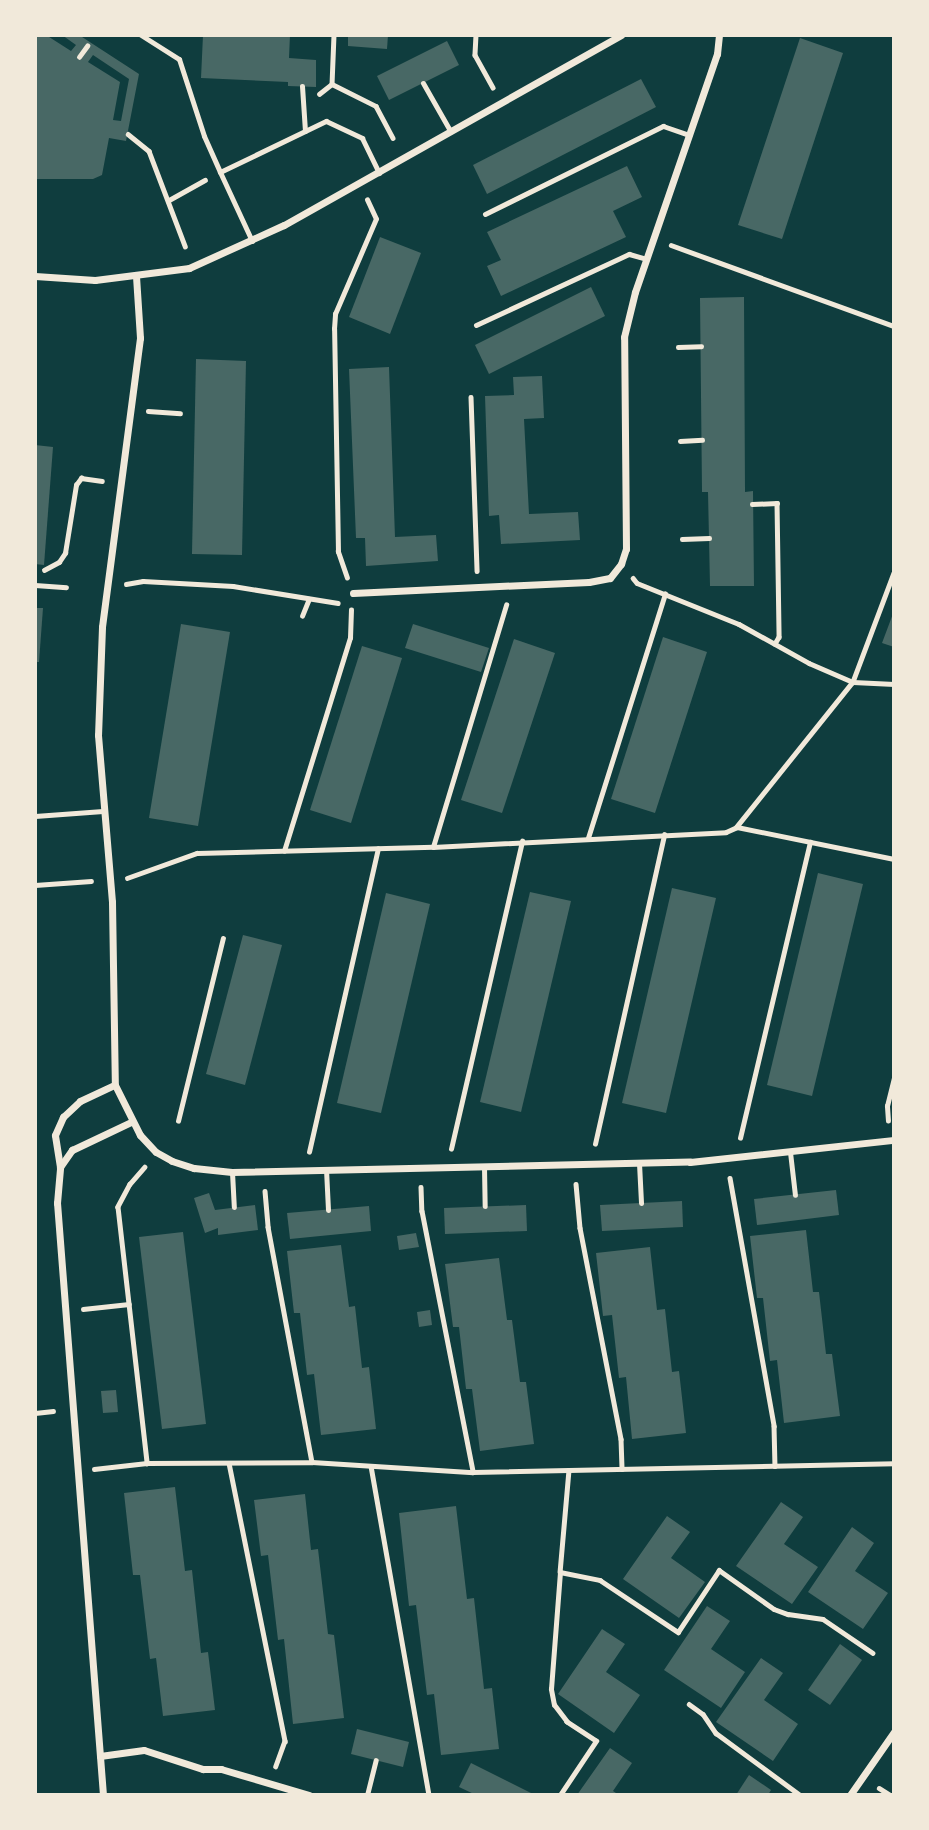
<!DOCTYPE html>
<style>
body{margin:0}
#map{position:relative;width:929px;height:1830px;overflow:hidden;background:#0f3d3e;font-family:Helvetica,sans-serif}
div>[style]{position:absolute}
.building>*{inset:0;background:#486865}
.path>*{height:4.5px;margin:-2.25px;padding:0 2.25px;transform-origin:2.25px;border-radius:2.25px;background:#f1e9da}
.service>*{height:5px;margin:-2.5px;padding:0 2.5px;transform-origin:2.5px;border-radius:2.5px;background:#f1e9da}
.minor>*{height:7px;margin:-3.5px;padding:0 3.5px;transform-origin:3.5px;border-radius:3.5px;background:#f1e9da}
span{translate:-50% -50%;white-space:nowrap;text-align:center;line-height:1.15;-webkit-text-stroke:7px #f1e9da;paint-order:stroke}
.frame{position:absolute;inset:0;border:37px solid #f1e9da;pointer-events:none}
</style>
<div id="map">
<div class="building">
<i style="clip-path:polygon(evenodd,35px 35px,46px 35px,71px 51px,76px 45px,62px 35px,79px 35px,139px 74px,126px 141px,109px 138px,102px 175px,93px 179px,35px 179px,35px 35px,93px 55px,129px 79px,121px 121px,113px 120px,120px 82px,88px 62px,93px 55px)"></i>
<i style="clip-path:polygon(203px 35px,290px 35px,289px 58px,316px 60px,316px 87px,288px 86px,288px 82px,201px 78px)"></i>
<i style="clip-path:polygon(348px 35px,388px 35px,387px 49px,348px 46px)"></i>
<i style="clip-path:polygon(800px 38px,843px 53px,782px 239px,738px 225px)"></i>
<i style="clip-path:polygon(447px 41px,459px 65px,389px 100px,377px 76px)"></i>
<i style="clip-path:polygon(641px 79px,656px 107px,487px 194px,473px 165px)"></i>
<i style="clip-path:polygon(627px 166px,642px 197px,613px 211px,626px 237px,501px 296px,487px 266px,501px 260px,487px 232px)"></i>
<i style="clip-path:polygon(380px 237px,421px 253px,390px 334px,349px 317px)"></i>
<i style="clip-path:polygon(591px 287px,605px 316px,489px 374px,475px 345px)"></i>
<i style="clip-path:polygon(744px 297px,745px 492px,753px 491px,754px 586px,710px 586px,708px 492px,702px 492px,700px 298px)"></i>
<i style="clip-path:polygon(196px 359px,246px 361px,242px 555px,192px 554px)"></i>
<i style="clip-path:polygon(389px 367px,395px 537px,436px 535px,438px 561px,366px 566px,365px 538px,356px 538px,349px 369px)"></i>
<i style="clip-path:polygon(542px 376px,544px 418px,524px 419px,529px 514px,578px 512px,580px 540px,501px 544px,499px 515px,489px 516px,485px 396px,514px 395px,513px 377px)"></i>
<i style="clip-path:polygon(35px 445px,53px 447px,44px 565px,35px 564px)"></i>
<i style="clip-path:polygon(35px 608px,43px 608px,39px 662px,35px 662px)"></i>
<i style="clip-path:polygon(894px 611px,894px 647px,882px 643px)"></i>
<i style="clip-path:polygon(181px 624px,230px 632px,198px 826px,149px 818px)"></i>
<i style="clip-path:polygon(413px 624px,489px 648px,481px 672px,405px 648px)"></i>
<i style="clip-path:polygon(663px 637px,707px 652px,655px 813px,611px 799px)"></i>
<i style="clip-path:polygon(514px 639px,555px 653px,502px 813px,461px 800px)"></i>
<i style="clip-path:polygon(362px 646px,402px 658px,351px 823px,310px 810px)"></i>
<i style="clip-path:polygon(818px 873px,863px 884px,812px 1096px,767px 1085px)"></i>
<i style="clip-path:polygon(672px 888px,716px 898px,666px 1113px,622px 1103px)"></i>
<i style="clip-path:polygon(530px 892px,571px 901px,521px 1112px,480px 1102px)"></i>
<i style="clip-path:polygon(386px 893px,430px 904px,381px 1113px,337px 1103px)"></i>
<i style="clip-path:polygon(243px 935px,282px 945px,245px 1085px,206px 1074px)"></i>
<i style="clip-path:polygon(836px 1190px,839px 1215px,757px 1225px,754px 1199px)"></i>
<i style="clip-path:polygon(209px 1193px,215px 1210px,255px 1205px,258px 1230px,218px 1235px,218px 1228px,205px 1233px,194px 1198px)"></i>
<i style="clip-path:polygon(682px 1201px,683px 1227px,602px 1231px,600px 1205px)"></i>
<i style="clip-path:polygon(526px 1205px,527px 1231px,445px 1234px,444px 1208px)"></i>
<i style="clip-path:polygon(369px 1206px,371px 1231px,290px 1239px,287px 1213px)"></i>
<i style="clip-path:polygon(806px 1230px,813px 1292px,819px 1292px,826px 1354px,832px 1354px,840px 1416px,784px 1423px,777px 1360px,770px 1361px,763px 1298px,757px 1298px,750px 1236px)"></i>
<i style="clip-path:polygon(183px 1232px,206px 1424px,162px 1429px,139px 1237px)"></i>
<i style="clip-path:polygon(416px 1233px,419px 1247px,399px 1250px,397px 1236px)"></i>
<i style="clip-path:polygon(341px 1245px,349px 1307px,355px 1306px,362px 1368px,369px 1367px,376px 1429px,321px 1435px,314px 1374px,307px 1375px,300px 1313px,294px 1313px,287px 1251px)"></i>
<i style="clip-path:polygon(650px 1247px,657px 1310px,665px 1309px,672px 1372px,679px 1371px,686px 1433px,632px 1439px,626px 1377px,619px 1378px,612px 1315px,603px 1316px,596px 1253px)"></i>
<i style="clip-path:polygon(499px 1258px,507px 1320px,512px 1320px,520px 1382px,526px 1382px,534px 1444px,480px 1451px,472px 1389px,466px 1389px,459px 1327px,453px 1327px,445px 1264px)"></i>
<i style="clip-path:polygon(430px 1310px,432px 1325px,419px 1327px,417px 1312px)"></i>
<i style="clip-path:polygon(116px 1390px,118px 1412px,103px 1413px,101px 1391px)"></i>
<i style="clip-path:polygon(175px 1487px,185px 1571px,192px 1570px,201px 1653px,208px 1652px,215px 1710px,163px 1716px,156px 1658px,150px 1659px,140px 1575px,133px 1575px,124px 1493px)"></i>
<i style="clip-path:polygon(305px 1494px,311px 1550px,318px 1549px,328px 1634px,334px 1635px,344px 1718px,293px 1724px,284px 1639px,278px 1640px,268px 1555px,261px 1556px,254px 1500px)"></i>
<i style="clip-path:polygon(781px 1502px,803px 1517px,784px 1544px,818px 1567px,792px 1604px,736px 1566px)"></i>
<i style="clip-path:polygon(456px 1506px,467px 1599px,474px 1598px,484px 1689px,492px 1688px,499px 1749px,441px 1755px,434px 1694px,427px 1695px,416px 1605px,409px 1606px,399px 1513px)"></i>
<i style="clip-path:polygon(667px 1516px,690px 1532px,671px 1558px,705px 1582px,679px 1618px,623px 1579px)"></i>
<i style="clip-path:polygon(852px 1527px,874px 1543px,855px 1571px,888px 1593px,863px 1629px,808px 1592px)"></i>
<i style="clip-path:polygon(707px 1606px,730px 1621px,711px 1649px,745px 1672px,721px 1708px,664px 1670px)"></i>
<i style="clip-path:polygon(602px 1629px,625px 1644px,606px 1672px,640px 1695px,614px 1733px,558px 1694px)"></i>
<i style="clip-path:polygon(840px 1644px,862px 1660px,830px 1705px,808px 1690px)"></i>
<i style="clip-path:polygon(761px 1658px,783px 1673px,764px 1700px,798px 1724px,773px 1761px,716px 1722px)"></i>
<i style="clip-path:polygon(357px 1729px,409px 1742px,403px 1767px,351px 1754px)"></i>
<i style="clip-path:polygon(610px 1748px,632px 1763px,613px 1791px,619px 1795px,577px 1795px)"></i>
<i style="clip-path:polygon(471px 1763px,535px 1795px,476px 1795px,459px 1787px)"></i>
<i style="clip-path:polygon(749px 1775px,771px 1790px,768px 1795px,736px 1795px)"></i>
</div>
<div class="path">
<i style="left:334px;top:35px;width:49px;rotate:92.3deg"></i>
<i style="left:332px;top:84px;width:49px;rotate:26.6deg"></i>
<i style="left:376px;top:106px;width:36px;rotate:62deg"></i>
<i style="left:476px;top:35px;width:20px;rotate:93deg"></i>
<i style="left:475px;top:55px;width:37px;rotate:61deg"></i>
<i style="left:79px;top:57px;width:14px;rotate:-54deg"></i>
<i style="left:319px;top:94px;width:16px;rotate:-38deg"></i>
<i style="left:128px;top:134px;width:27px;rotate:39deg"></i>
<i style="left:149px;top:151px;width:102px;rotate:69.2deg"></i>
<i style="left:169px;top:200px;width:41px;rotate:-29.1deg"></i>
<i style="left:671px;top:245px;width:237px;rotate:20deg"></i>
<i style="left:678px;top:347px;width:23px;rotate:-2deg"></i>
<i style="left:894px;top:383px;width:3px;rotate:-90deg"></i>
<i style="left:471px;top:397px;width:174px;rotate:88deg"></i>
<i style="left:148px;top:411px;width:32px;rotate:4deg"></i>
<i style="left:680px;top:441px;width:22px;rotate:-3deg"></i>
<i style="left:752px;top:504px;width:25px;rotate:-2deg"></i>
<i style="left:777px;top:503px;width:134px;rotate:89.1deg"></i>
<i style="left:779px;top:637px;width:8px;rotate:120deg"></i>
<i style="left:682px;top:539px;width:27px;rotate:-2deg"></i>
<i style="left:44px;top:570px;width:17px;rotate:-28deg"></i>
<i style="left:59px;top:562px;width:11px;rotate:-56deg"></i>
<i style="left:65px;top:553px;width:69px;rotate:-80.8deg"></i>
<i style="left:76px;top:485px;width:9px;rotate:-54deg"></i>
<i style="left:81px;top:478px;width:21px;rotate:8deg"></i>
<i style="left:894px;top:573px;width:116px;rotate:110.6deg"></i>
<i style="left:853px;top:682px;width:41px;rotate:2.8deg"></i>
<i style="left:347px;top:578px;width:28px;rotate:-109deg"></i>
<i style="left:338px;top:552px;width:223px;rotate:-91deg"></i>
<i style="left:334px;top:329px;width:15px;rotate:-86deg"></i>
<i style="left:335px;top:314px;width:103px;rotate:-66.7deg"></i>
<i style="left:376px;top:219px;width:21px;rotate:-115deg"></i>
<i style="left:633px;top:578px;width:6px;rotate:51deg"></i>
<i style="left:637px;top:583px;width:110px;rotate:21.9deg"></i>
<i style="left:739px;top:624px;width:80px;rotate:29.1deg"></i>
<i style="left:809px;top:663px;width:48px;rotate:23.4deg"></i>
<i style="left:853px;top:682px;width:186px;rotate:128.7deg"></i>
<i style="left:126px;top:584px;width:17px;rotate:-10deg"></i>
<i style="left:143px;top:581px;width:90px;rotate:3.2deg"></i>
<i style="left:233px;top:586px;width:106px;rotate:9.2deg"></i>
<i style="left:35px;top:585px;width:31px;rotate:4deg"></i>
<i style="left:302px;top:616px;width:18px;rotate:-68deg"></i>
<i style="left:588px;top:838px;width:256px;rotate:-72.5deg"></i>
<i style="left:433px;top:847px;width:253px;rotate:-73.2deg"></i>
<i style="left:284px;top:851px;width:223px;rotate:-72.8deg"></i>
<i style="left:350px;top:638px;width:28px;rotate:-88deg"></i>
<i style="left:127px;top:878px;width:74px;rotate:-19.7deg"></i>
<i style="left:197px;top:853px;width:236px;rotate:-1.5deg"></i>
<i style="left:433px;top:847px;width:293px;rotate:-2.9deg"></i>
<i style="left:726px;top:832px;width:12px;rotate:-24deg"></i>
<i style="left:737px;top:827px;width:160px;rotate:11.5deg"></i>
<i style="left:35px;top:885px;width:56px;rotate:-4.1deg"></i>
<i style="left:178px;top:1121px;width:188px;rotate:-76.2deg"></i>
<i style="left:888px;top:1121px;width:15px;rotate:-94deg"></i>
<i style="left:887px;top:1106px;width:30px;rotate:-76deg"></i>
<i style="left:740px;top:1138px;width:304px;rotate:-76.7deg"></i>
<i style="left:595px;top:1144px;width:317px;rotate:-77.4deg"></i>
<i style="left:451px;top:1149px;width:316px;rotate:-77deg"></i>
<i style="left:309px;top:1152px;width:311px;rotate:-77.2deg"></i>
<i style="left:145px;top:1167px;width:23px;rotate:131deg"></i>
<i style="left:130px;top:1184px;width:26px;rotate:118deg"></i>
<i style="left:118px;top:1207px;width:258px;rotate:83.5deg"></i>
<i style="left:730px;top:1178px;width:252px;rotate:79.9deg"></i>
<i style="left:774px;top:1426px;width:40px;rotate:88.6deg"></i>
<i style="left:576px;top:1184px;width:44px;rotate:84.8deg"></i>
<i style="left:580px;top:1228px;width:215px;rotate:79deg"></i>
<i style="left:621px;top:1439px;width:30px;rotate:88deg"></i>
<i style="left:421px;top:1187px;width:24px;rotate:88deg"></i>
<i style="left:422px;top:1211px;width:266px;rotate:78.9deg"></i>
<i style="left:265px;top:1191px;width:36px;rotate:85deg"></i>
<i style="left:268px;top:1227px;width:239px;rotate:79.4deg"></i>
<i style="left:83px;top:1309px;width:46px;rotate:-6.2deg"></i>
<i style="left:35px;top:1413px;width:18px;rotate:-6deg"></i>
<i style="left:229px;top:1463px;width:284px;rotate:78.6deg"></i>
<i style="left:285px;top:1741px;width:27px;rotate:110deg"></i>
<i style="left:371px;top:1466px;width:334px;rotate:80deg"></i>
<i style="left:94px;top:1469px;width:53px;rotate:-6.5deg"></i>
<i style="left:147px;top:1463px;width:165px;rotate:-0.3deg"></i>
<i style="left:312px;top:1462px;width:161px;rotate:3.6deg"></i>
<i style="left:473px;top:1472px;width:421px;rotate:-1.2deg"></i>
<i style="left:569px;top:1470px;width:102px;rotate:95deg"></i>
<i style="left:560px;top:1572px;width:41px;rotate:11.3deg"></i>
<i style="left:600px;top:1580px;width:94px;rotate:33.7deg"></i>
<i style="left:678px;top:1632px;width:74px;rotate:-56.5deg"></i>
<i style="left:719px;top:1570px;width:67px;rotate:35.3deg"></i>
<i style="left:774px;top:1609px;width:15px;rotate:20deg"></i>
<i style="left:788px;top:1614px;width:35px;rotate:8deg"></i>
<i style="left:823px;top:1619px;width:60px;rotate:34.2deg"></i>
<i style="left:689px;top:1704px;width:17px;rotate:36deg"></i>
<i style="left:703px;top:1714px;width:23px;rotate:56deg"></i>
<i style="left:716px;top:1733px;width:104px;rotate:36.4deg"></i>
<i style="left:879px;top:1788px;width:13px;rotate:32deg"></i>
<i style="left:560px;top:1795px;width:65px;rotate:-56.3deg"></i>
<i style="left:596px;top:1741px;width:35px;rotate:-147deg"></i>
<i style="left:567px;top:1722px;width:21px;rotate:-127deg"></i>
<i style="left:554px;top:1705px;width:16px;rotate:-101deg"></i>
<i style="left:551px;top:1689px;width:117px;rotate:-85.6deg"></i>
</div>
<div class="service">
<i style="left:141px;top:35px;width:45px;rotate:32.3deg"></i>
<i style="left:179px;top:59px;width:81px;rotate:72deg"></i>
<i style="left:204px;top:136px;width:39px;rotate:66deg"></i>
<i style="left:220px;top:172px;width:118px;rotate:-25.7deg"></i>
<i style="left:326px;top:121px;width:40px;rotate:25deg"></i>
<i style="left:362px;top:138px;width:39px;rotate:64deg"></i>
<i style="left:423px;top:83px;width:56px;rotate:60.3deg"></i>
<i style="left:302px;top:86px;width:45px;rotate:86.2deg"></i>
<i style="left:220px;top:172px;width:76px;rotate:65.1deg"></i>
<i style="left:485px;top:214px;width:199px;rotate:-26.3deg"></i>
<i style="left:663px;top:126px;width:28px;rotate:19deg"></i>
<i style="left:476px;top:325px;width:169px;rotate:-24.9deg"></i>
<i style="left:629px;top:254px;width:18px;rotate:16deg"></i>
<i style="left:35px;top:816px;width:68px;rotate:-4.2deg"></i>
<i style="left:790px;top:1152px;width:43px;rotate:83.4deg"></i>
<i style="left:639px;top:1163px;width:40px;rotate:87.1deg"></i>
<i style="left:484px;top:1167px;width:39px;rotate:89deg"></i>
<i style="left:326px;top:1169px;width:41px;rotate:87.2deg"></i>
<i style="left:232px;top:1172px;width:35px;rotate:87deg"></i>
<i style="left:367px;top:1795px;width:36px;rotate:-76deg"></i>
</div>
<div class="minor">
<i style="left:35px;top:276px;width:60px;rotate:3.8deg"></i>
<i style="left:95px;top:280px;width:95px;rotate:-7.3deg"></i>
<i style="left:189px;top:268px;width:104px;rotate:-24.4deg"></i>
<i style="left:284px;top:225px;width:387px;rotate:-29.4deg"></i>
<i style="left:136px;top:276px;width:62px;rotate:86.3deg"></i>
<i style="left:140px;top:338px;width:291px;rotate:97.5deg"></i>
<i style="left:102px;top:627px;width:108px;rotate:92.1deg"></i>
<i style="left:98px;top:735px;width:168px;rotate:85.2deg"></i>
<i style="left:112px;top:902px;width:183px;rotate:89.1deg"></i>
<i style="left:115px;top:1085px;width:56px;rotate:63.4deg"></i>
<i style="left:140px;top:1135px;width:23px;rotate:47deg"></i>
<i style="left:156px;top:1152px;width:18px;rotate:29deg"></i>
<i style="left:172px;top:1161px;width:23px;rotate:18deg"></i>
<i style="left:194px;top:1168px;width:38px;rotate:6deg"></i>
<i style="left:232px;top:1172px;width:458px;rotate:-1.3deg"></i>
<i style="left:690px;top:1162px;width:205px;rotate:-6.2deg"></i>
<i style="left:353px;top:593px;width:236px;rotate:-2.7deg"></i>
<i style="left:589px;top:582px;width:21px;rotate:-11deg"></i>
<i style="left:610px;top:578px;width:18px;rotate:-52deg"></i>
<i style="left:621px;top:564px;width:16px;rotate:-72deg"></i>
<i style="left:626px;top:549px;width:212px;rotate:-90.5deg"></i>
<i style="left:624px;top:337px;width:46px;rotate:-76.3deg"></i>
<i style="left:635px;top:292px;width:252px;rotate:-71deg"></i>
<i style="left:717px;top:54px;width:19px;rotate:-84deg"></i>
<i style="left:60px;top:1167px;width:21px;rotate:-55deg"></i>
<i style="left:72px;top:1150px;width:65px;rotate:-25.4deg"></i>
<i style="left:100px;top:1756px;width:44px;rotate:-7.8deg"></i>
<i style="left:144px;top:1750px;width:62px;rotate:17.9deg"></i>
<i style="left:203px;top:1769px;width:18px"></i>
<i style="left:221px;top:1769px;width:92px;rotate:16.5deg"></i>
<i style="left:103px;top:1795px;width:594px;rotate:-94.44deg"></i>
<i style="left:57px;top:1203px;width:36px;rotate:-85deg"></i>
<i style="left:60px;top:1167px;width:32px;rotate:-99deg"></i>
<i style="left:55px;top:1135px;width:20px;rotate:-66deg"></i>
<i style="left:63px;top:1117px;width:23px;rotate:-43deg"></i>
<i style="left:80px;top:1101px;width:38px;rotate:-25deg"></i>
<i style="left:850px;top:1795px;width:77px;rotate:-55.1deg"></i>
</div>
<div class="frame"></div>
</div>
